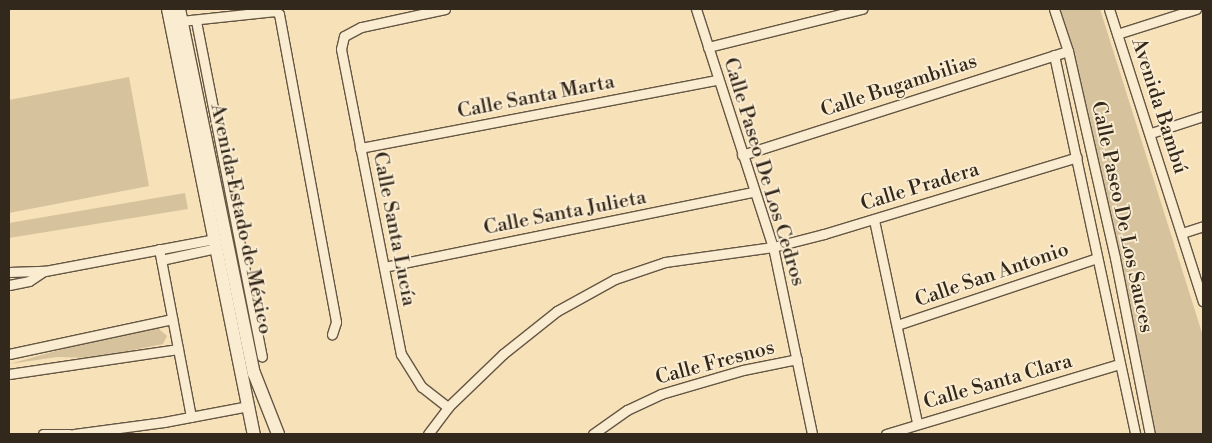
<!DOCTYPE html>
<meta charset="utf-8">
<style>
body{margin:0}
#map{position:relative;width:1212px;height:443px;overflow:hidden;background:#f7e1b8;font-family:"Libre Bodoni",serif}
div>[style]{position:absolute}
.green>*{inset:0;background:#d6c29d}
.roads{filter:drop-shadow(1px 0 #645643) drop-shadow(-1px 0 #645643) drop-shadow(0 1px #645643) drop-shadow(0 -1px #645643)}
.street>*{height:9px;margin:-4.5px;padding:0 4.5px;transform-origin:4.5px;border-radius:4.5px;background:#faecd1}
.secondary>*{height:12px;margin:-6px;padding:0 6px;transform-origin:6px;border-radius:6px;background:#faecd1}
span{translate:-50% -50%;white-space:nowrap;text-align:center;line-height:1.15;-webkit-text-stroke:4px #faecd1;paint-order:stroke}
.street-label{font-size:20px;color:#33281c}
.frame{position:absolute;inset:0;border:10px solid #33281c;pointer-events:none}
</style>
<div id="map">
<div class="green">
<i style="clip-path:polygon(1057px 9px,1100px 9px,1203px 336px,1203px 434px,1153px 434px)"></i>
<i style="clip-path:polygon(129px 77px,149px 186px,9px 213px,9px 100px)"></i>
<i style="clip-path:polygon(185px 193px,188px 209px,9px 238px,9px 223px)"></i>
<i style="clip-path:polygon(158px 328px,167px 336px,163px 344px,93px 358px,57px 357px,9px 364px,92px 341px)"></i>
</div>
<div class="roads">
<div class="street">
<i style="left:445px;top:9px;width:86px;rotate:167.9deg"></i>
<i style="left:361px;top:27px;width:19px;rotate:152deg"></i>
<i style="left:344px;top:36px;width:13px;rotate:103deg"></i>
<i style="left:341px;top:49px;width:311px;rotate:78.9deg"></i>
<i style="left:401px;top:354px;width:39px;rotate:58deg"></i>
<i style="left:422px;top:387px;width:33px;rotate:38deg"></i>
<i style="left:696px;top:9px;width:250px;rotate:72.1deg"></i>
<i style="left:773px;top:247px;width:191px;rotate:78.2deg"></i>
<i style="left:1054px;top:9px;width:44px;rotate:71.6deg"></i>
<i style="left:1068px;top:51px;width:212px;rotate:77.2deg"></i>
<i style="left:1115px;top:258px;width:179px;rotate:78.8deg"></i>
<i style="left:1109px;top:9px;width:307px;rotate:72.2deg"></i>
<i style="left:181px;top:21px;width:95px;rotate:-6.1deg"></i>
<i style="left:275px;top:11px;width:5px;rotate:37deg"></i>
<i style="left:279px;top:14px;width:313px;rotate:79.5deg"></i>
<i style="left:336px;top:322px;width:13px;rotate:108deg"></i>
<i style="left:196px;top:21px;width:342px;rotate:78.9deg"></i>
<i style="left:1117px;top:34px;width:83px;rotate:-17.6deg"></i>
<i style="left:708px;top:47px;width:159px;rotate:-13.9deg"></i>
<i style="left:1054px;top:55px;width:388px;rotate:77.9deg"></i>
<i style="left:1151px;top:133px;width:55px;rotate:-18.1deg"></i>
<i style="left:360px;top:148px;width:364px;rotate:-10.8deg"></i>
<i style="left:742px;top:155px;width:342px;rotate:-17.7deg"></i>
<i style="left:874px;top:220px;width:208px;rotate:78deg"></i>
<i style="left:1182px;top:233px;width:22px;rotate:-18deg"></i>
<i style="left:159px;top:249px;width:171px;rotate:79.2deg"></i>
<i style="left:161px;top:260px;width:56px;rotate:-12.3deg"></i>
<i style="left:384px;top:267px;width:377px;rotate:-11.5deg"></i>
<i style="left:9px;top:272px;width:36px;rotate:-2deg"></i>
<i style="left:45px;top:271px;width:172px;rotate:-10.7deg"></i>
<i style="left:9px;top:285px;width:20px;rotate:-11deg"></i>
<i style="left:29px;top:281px;width:18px;rotate:-34deg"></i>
<i style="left:897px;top:325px;width:211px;rotate:-18.5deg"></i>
<i style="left:9px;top:354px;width:167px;rotate:-12.1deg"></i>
<i style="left:9px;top:374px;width:171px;rotate:-8.4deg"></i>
<i style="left:43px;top:434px;width:26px"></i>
<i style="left:74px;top:434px;width:91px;rotate:-7.6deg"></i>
<i style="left:164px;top:422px;width:86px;rotate:-10.7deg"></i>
<i style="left:428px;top:434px;width:34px;rotate:-53deg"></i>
<i style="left:448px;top:407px;width:76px;rotate:-43.9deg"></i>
<i style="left:503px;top:354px;width:69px;rotate:-38.5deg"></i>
<i style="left:557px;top:311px;width:66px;rotate:-28.9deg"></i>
<i style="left:615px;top:279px;width:53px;rotate:-18.8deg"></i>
<i style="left:665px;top:262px;width:109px;rotate:-7.9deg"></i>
<i style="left:773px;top:247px;width:53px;rotate:-14.3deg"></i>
<i style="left:824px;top:234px;width:264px;rotate:-16.9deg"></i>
<i style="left:593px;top:434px;width:42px;rotate:-35.2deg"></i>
<i style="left:627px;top:410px;width:38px;rotate:-25deg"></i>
<i style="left:661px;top:394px;width:85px;rotate:-16.3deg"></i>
<i style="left:743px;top:370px;width:55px;rotate:-11.5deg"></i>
<i style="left:886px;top:434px;width:244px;rotate:-16.7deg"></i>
</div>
<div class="secondary">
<i style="left:168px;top:9px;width:434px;rotate:78.6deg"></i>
<i style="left:179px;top:9px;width:372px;rotate:78.4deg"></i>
<i style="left:254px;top:373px;width:66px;rotate:68.5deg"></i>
</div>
</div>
<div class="street-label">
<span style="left:899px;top:86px;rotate:-18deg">Calle Bugambilias</span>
<span style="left:536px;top:97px;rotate:-11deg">Calle Santa Marta</span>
<span style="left:1159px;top:106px;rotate:72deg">Avenida Bambú</span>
<span style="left:764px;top:172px;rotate:73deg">Calle Paseo De Los Cedros</span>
<span style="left:920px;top:187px;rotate:-17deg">Calle Pradera</span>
<span style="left:565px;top:213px;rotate:-11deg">Calle Santa Julieta</span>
<span style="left:1122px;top:217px;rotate:78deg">Calle Paseo De Los Sauces</span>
<span style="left:241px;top:219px;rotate:78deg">Avenida Estado de México</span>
<span style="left:394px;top:229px;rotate:79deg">Calle Santa Lucía</span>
<span style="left:992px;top:275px;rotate:-19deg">Calle San Antonio</span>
<span style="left:715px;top:363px;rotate:-15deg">Calle Fresnos</span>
<span style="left:998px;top:382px;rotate:-16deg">Calle Santa Clara</span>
</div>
<div class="frame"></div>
</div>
